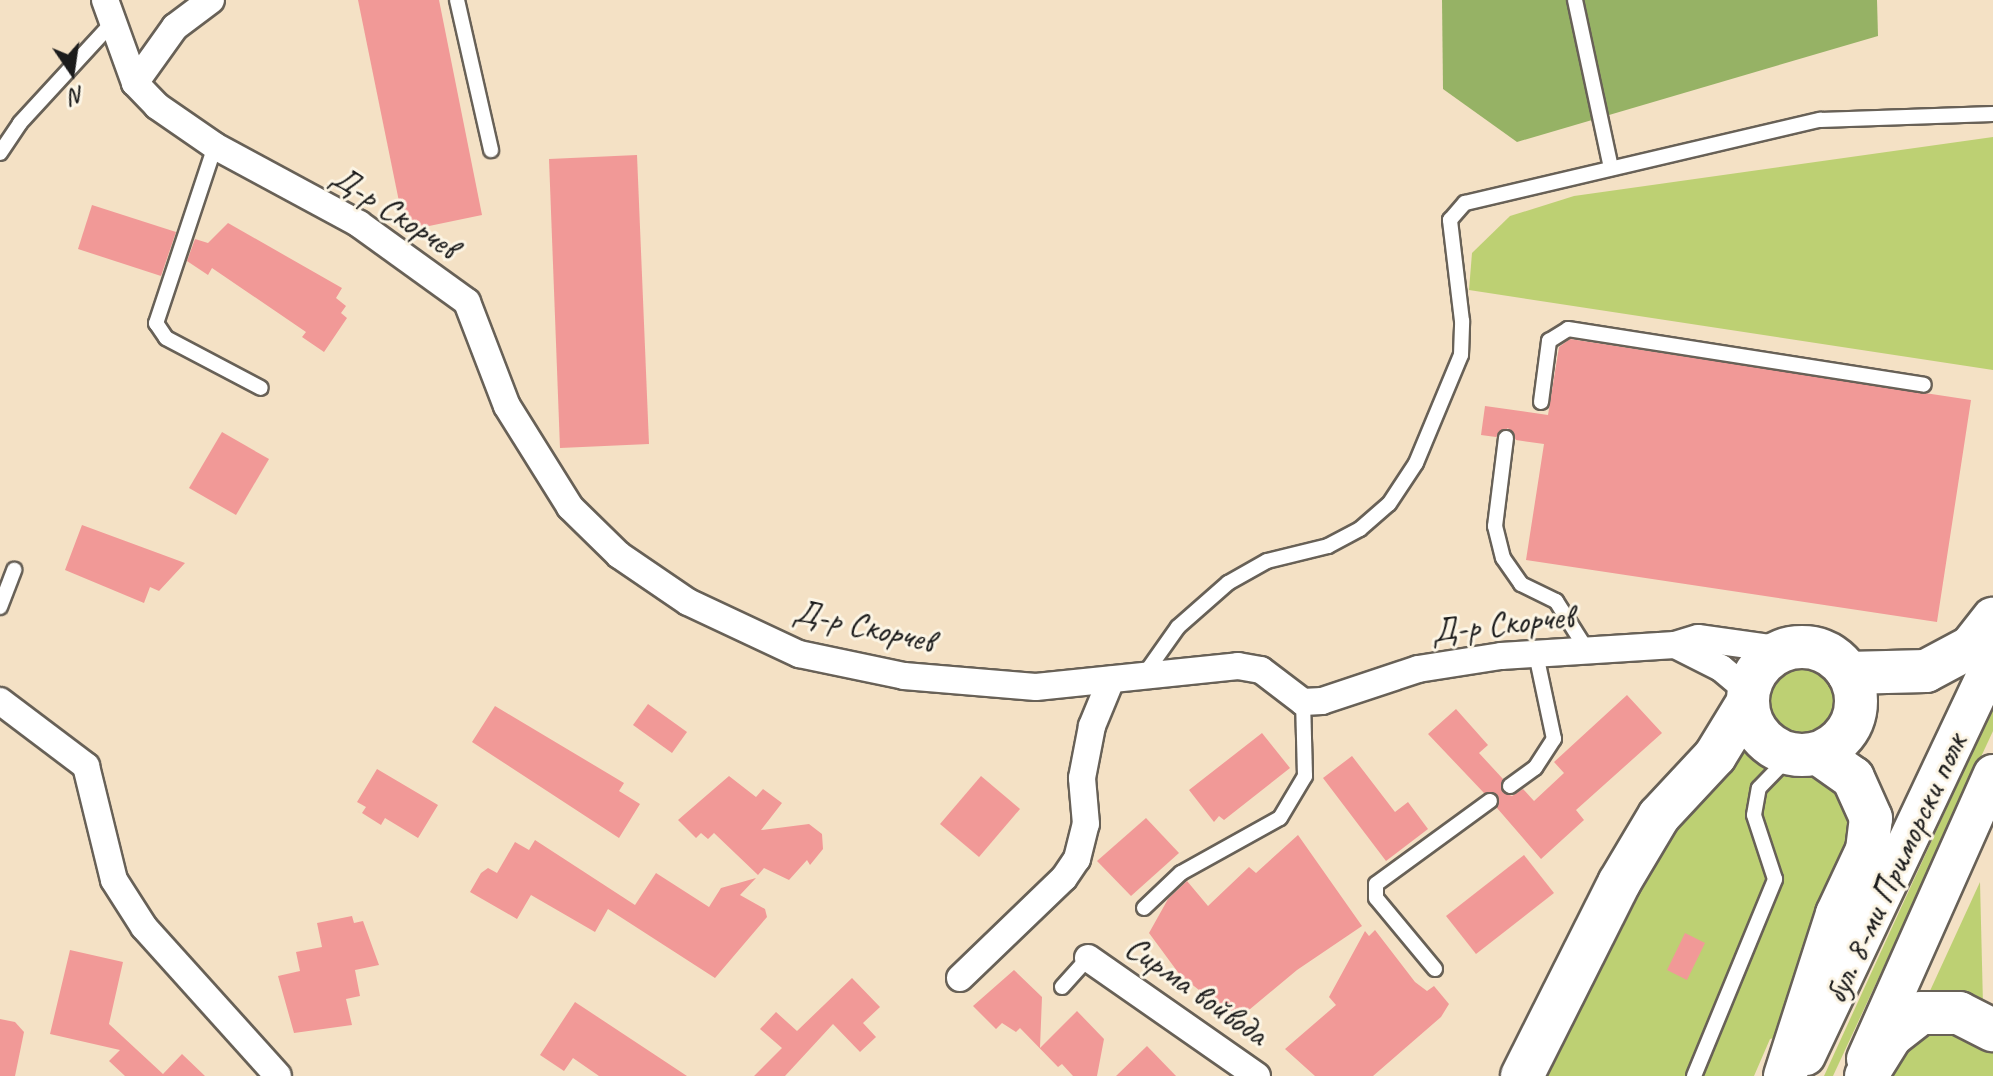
<!DOCTYPE html>
<meta charset="utf-8">
<style>
body{margin:0}
#map{position:relative;width:1993px;height:1076px;overflow:hidden;background:#f4e1c5;font-family:Caveat,sans-serif}
div>[style]{position:absolute}
.green>*{inset:0;background:#bdd073}
.forest>*{inset:0;background:#96b265}
.building>*{inset:0;background:#f19997}
.roads{filter:drop-shadow(2px 0 #686157) drop-shadow(-2px 0 #686157) drop-shadow(0 2px #686157) drop-shadow(0 -2px #686157)}
.lane>*{height:14px;margin:-7px;padding:0 7px;transform-origin:7px;border-radius:7px;background:#fff}
.street>*{height:26px;margin:-13px;padding:0 13px;transform-origin:13px;border-radius:13px;background:#fff}
.secondary>*{height:38px;margin:-19px;padding:0 19px;transform-origin:19px;border-radius:19px;background:#fff}
.primary>*{height:42px;margin:-21px;padding:0 21px;transform-origin:21px;border-radius:21px;background:#fff}
.primary>.ring{margin:-21px;padding:0;box-sizing:content-box;background:none;border:42px solid #fff;border-radius:50%}
span{translate:-50% -50%;white-space:nowrap;text-align:center;line-height:1.15;-webkit-text-stroke:6px #fcf5e5;paint-order:stroke}
.street-label{font-size:34px;color:#1c1c1c}
.north{position:absolute;left:32px;top:32px;width:80px;height:80px;-webkit-text-stroke:6px #fcf5e5;paint-order:stroke;rotate:167deg;font-size:22px;font-weight:700;line-height:32px;text-align:center;color:#1c1c1c}
.north::after{content:'';display:block;margin:auto;width:28px;height:36px;background:#1c1c1c;clip-path:polygon(50% 0,100% 100%,50% 72%,0 100%)}
</style>
<div id="map">
<div class="green">
<i style="clip-path:polygon(1993px 137px,1993px 370px,1469px 290px,1472px 253px,1510px 216px,1574px 196px)"></i>
<i style="clip-path:polygon(1797px 648px,1831px 656px,1856px 694px,1854px 715px,1837px 742px,1864px 795px,1796px 1032px,1770px 1039px,1754px 1076px,1522px 1076px,1619px 883px,1725px 758px,1744px 750px,1774px 748px,1755px 729px,1748px 691px,1770px 657px)"></i>
<i style="clip-path:polygon(1993px 707px,1993px 731px,1833px 1076px,1824px 1076px)"></i>
<i style="clip-path:polygon(1980px 882px,1983px 1005px,1929px 993px)"></i>
<i style="clip-path:polygon(1931px 1021px,1993px 1045px,1993px 1076px,1889px 1076px,1898px 1057px)"></i>
</div>
<div class="forest">
<i style="clip-path:polygon(1442px 0,1877px 0,1878px 36px,1517px 142px,1443px 89px)"></i>
</div>
<div class="building">
<i style="clip-path:polygon(358px 0,439px 0,482px 215px,405px 231px)"></i>
<i style="clip-path:polygon(637px 155px,649px 444px,560px 448px,549px 159px)"></i>
<i style="clip-path:polygon(92px 205px,176px 232px,161px 276px,78px 249px)"></i>
<i style="clip-path:polygon(228px 223px,342px 288px,336px 298px,346px 306px,341px 313px,347px 318px,324px 352px,302px 337px,306px 332px,212px 268px,208px 275px,187px 261px,195px 239px,208px 243px)"></i>
<i style="clip-path:polygon(1570px 339px,1971px 400px,1937px 622px,1526px 560px,1544px 444px,1516px 440px,1508px 428px,1496px 437px,1481px 435px,1485px 406px,1548px 415px,1559px 347px)"></i>
<i style="clip-path:polygon(222px 432px,269px 459px,236px 515px,189px 488px)"></i>
<i style="clip-path:polygon(82px 525px,185px 563px,159px 591px,150px 587px,144px 603px,65px 570px)"></i>
<i style="clip-path:polygon(1627px 695px,1662px 733px,1576px 810px,1584px 820px,1541px 859px,1497px 808px,1498px 795px,1484px 793px,1428px 734px,1456px 709px,1488px 745px,1479px 753px,1503px 779px,1502px 792px,1512px 796px,1523px 789px,1534px 801px,1564px 773px,1554px 762px)"></i>
<i style="clip-path:polygon(648px 704px,687px 732px,672px 753px,633px 725px)"></i>
<i style="clip-path:polygon(495px 706px,624px 783px,619px 791px,640px 804px,619px 838px,472px 742px)"></i>
<i style="clip-path:polygon(1262px 733px,1290px 768px,1224px 820px,1219px 816px,1214px 822px,1189px 790px)"></i>
<i style="clip-path:polygon(1352px 756px,1395px 812px,1408px 802px,1428px 829px,1386px 861px,1323px 778px)"></i>
<i style="clip-path:polygon(377px 769px,438px 805px,418px 838px,385px 818px,381px 825px,362px 813px,366px 807px,357px 802px)"></i>
<i style="clip-path:polygon(729px 776px,756px 797px,763px 789px,782px 803px,761px 830px,809px 824px,822px 834px,823px 849px,810px 865px,807px 860px,789px 880px,764px 868px,758px 875px,714px 833px,708px 839px,701px 833px,696px 838px,678px 820px)"></i>
<i style="clip-path:polygon(981px 776px,1020px 809px,979px 857px,940px 824px)"></i>
<i style="clip-path:polygon(1146px 818px,1179px 853px,1131px 896px,1097px 861px)"></i>
<i style="clip-path:polygon(1298px 835px,1362px 926px,1297px 970px,1237px 1020px,1180px 975px,1149px 933px,1168px 899px,1187px 881px,1208px 906px,1249px 867px,1256px 873px)"></i>
<i style="clip-path:polygon(535px 840px,635px 905px,656px 873px,709px 907px,721px 888px,756px 878px,740px 895px,765px 909px,767px 917px,715px 978px,608px 909px,595px 932px,531px 895px,517px 919px,470px 892px,481px 873px,488px 868px,497px 873px,515px 842px,529px 850px)"></i>
<i style="clip-path:polygon(1524px 855px,1554px 893px,1476px 954px,1446px 916px)"></i>
<i style="clip-path:polygon(352px 916px,354px 923px,363px 921px,379px 965px,355px 970px,360px 996px,346px 999px,352px 1025px,294px 1033px,278px 976px,300px 971px,296px 952px,322px 947px,317px 923px)"></i>
<i style="clip-path:polygon(1375px 930px,1415px 982px,1427px 991px,1434px 986px,1449px 1004px,1441px 1017px,1373px 1076px,1315px 1076px,1285px 1049px,1336px 1005px,1329px 997px,1365px 931px,1369px 936px)"></i>
<i style="clip-path:polygon(1685px 933px,1705px 943px,1687px 980px,1667px 970px)"></i>
<i style="clip-path:polygon(70px 950px,123px 962px,109px 1024px,163px 1074px,182px 1054px,205px 1076px,125px 1076px,109px 1061px,120px 1050px,50px 1034px)"></i>
<i style="clip-path:polygon(1014px 970px,1042px 997px,1040px 1048px,1077px 1011px,1104px 1039px,1097px 1076px,1073px 1076px,1062px 1064px,1058px 1067px,1020px 1028px,1016px 1032px,1002px 1023px,996px 1029px,973px 1006px)"></i>
<i style="clip-path:polygon(852px 978px,880px 1007px,863px 1023px,876px 1037px,860px 1052px,833px 1024px,785px 1076px,754px 1076px,782px 1048px,760px 1029px,776px 1012px,797px 1031px)"></i>
<i style="clip-path:polygon(575px 1002px,687px 1076px,599px 1076px,573px 1058px,564px 1071px,540px 1055px)"></i>
<i style="clip-path:polygon(0 1019px,15px 1022px,24px 1032px,15px 1076px,0 1076px)"></i>
<i style="clip-path:polygon(1147px 1046px,1176px 1076px,1116px 1076px)"></i>
</div>
<div class="roads">
<div class="lane">
<i style="left:457px;top:0;width:154px;rotate:77.2deg"></i>
<i style="left:1575px;top:0;width:172px;rotate:77.9deg"></i>
<i style="left:215px;top:146px;width:187px;rotate:108.4deg"></i>
<i style="left:156px;top:323px;width:18px;rotate:56deg"></i>
<i style="left:166px;top:338px;width:107px;rotate:27.8deg"></i>
<i style="left:0;top:153px;width:36px;rotate:-56deg"></i>
<i style="left:20px;top:123px;width:137px;rotate:-47.4deg"></i>
<i style="left:1541px;top:402px;width:62px;rotate:-82.5deg"></i>
<i style="left:1549px;top:341px;width:22px;rotate:-32deg"></i>
<i style="left:1568px;top:329px;width:360px;rotate:8.9deg"></i>
<i style="left:1506px;top:438px;width:89px;rotate:97.1deg"></i>
<i style="left:1495px;top:526px;width:33px;rotate:76deg"></i>
<i style="left:1503px;top:558px;width:32px;rotate:55deg"></i>
<i style="left:1521px;top:584px;width:39px;rotate:26deg"></i>
<i style="left:1556px;top:601px;width:58px;rotate:57.7deg"></i>
<i style="left:0;top:607px;width:40px;rotate:-69deg"></i>
<i style="left:1144px;top:675px;width:59px;rotate:-54.7deg"></i>
<i style="left:1178px;top:627px;width:67px;rotate:-41.3deg"></i>
<i style="left:1228px;top:583px;width:45px;rotate:-29.4deg"></i>
<i style="left:1267px;top:561px;width:63px;rotate:-13.8deg"></i>
<i style="left:1328px;top:546px;width:36px;rotate:-28deg"></i>
<i style="left:1360px;top:529px;width:38px;rotate:-41deg"></i>
<i style="left:1389px;top:504px;width:49px;rotate:-56.6deg"></i>
<i style="left:1416px;top:463px;width:117px;rotate:-67.4deg"></i>
<i style="left:1461px;top:355px;width:34px;rotate:-88deg"></i>
<i style="left:1462px;top:321px;width:102px;rotate:-96.8deg"></i>
<i style="left:1450px;top:220px;width:23px;rotate:-49deg"></i>
<i style="left:1465px;top:203px;width:365px;rotate:-13.2deg"></i>
<i style="left:1820px;top:120px;width:173px;rotate:-2deg"></i>
<i style="left:1510px;top:786px;width:31px;rotate:-36deg"></i>
<i style="left:1535px;top:768px;width:35px;rotate:-57deg"></i>
<i style="left:1554px;top:739px;width:87px;rotate:-102deg"></i>
<i style="left:1144px;top:908px;width:51px;rotate:-43.4deg"></i>
<i style="left:1181px;top:873px;width:113px;rotate:-29.1deg"></i>
<i style="left:1280px;top:818px;width:49px;rotate:-59.2deg"></i>
<i style="left:1305px;top:776px;width:74px;rotate:-91.5deg"></i>
<i style="left:1435px;top:969px;width:92px;rotate:-129.7deg"></i>
<i style="left:1376px;top:898px;width:14px;rotate:-90deg"></i>
<i style="left:1376px;top:884px;width:141px;rotate:-36.1deg"></i>
<i style="left:1062px;top:987px;width:39px;rotate:-48deg"></i>
<i style="left:1694px;top:1076px;width:213px;rotate:-67.6deg"></i>
<i style="left:1775px;top:879px;width:67px;rotate:-108.2deg"></i>
<i style="left:1754px;top:815px;width:27px;rotate:-80deg"></i>
<i style="left:1759px;top:788px;width:47px;rotate:-45.9deg"></i>
</div>
<div class="street">
<i style="left:105px;top:0;width:88px;rotate:70.1deg"></i>
<i style="left:135px;top:83px;width:32px;rotate:46deg"></i>
<i style="left:157px;top:106px;width:70px;rotate:34.6deg"></i>
<i style="left:215px;top:146px;width:164px;rotate:28.4deg"></i>
<i style="left:359px;top:224px;width:133px;rotate:35.8deg"></i>
<i style="left:467px;top:302px;width:111px;rotate:69deg"></i>
<i style="left:507px;top:406px;width:119px;rotate:58deg"></i>
<i style="left:570px;top:507px;width:69px;rotate:44.4deg"></i>
<i style="left:619px;top:555px;width:83px;rotate:34.3deg"></i>
<i style="left:688px;top:602px;width:123px;rotate:25.1deg"></i>
<i style="left:799px;top:654px;width:107px;rotate:11.8deg"></i>
<i style="left:904px;top:676px;width:132px;rotate:4.8deg"></i>
<i style="left:1036px;top:687px;width:203px;rotate:-5.9deg"></i>
<i style="left:1238px;top:666px;width:23px;rotate:10deg"></i>
<i style="left:1261px;top:670px;width:53px;rotate:37.3deg"></i>
<i style="left:1303px;top:702px;width:19px;rotate:-3deg"></i>
<i style="left:1322px;top:701px;width:101px;rotate:-18.4deg"></i>
<i style="left:1418px;top:669px;width:84px;rotate:-8.9deg"></i>
<i style="left:1501px;top:656px;width:174px;rotate:-3.6deg"></i>
<i style="left:1675px;top:645px;width:24px;rotate:-17deg"></i>
<i style="left:1698px;top:638px;width:88px;rotate:7.9deg"></i>
<i style="left:135px;top:83px;width:69px;rotate:-54.5deg"></i>
<i style="left:175px;top:27px;width:45px;rotate:-36.9deg"></i>
<i style="left:1675px;top:645px;width:51px;rotate:26.6deg"></i>
<i style="left:1721px;top:668px;width:35px;rotate:40deg"></i>
<i style="left:0;top:701px;width:108px;rotate:37.1deg"></i>
<i style="left:86px;top:766px;width:117px;rotate:76.2deg"></i>
<i style="left:114px;top:880px;width:56px;rotate:57.4deg"></i>
<i style="left:144px;top:927px;width:200px;rotate:48deg"></i>
<i style="left:1088px;top:958px;width:206px;rotate:34.9deg"></i>
<i style="left:960px;top:978px;width:144px;rotate:-43.9deg"></i>
<i style="left:1064px;top:878px;width:23px;rotate:-56deg"></i>
<i style="left:1077px;top:859px;width:36px;rotate:-76deg"></i>
<i style="left:1086px;top:824px;width:46px;rotate:-95deg"></i>
<i style="left:1082px;top:778px;width:53px;rotate:-79.1deg"></i>
<i style="left:1092px;top:726px;width:50px;rotate:-67.6deg"></i>
</div>
<div class="secondary">
<i style="left:1806px;top:1056px;width:437px;rotate:-64.7deg"></i>
<i style="left:1866px;top:1059px;width:312px;rotate:-66deg"></i>
</div>
<div class="primary">
<i class="ring" style="left:1748px;top:647px;width:66px;height:66px"></i>
<i style="left:1848px;top:673px;width:78px;rotate:-1.5deg"></i>
<i style="left:1926px;top:671px;width:51px;rotate:-28.1deg"></i>
<i style="left:1971px;top:647px;width:36px;rotate:-52deg"></i>
<i style="left:1522px;top:1076px;width:216px;rotate:-63.3deg"></i>
<i style="left:1619px;top:883px;width:78px;rotate:-59.2deg"></i>
<i style="left:1659px;top:816px;width:82px;rotate:-47deg"></i>
<i style="left:1715px;top:756px;width:63px;rotate:-58.6deg"></i>
<i style="left:1785px;top:1076px;width:170px;rotate:-72.2deg"></i>
<i style="left:1837px;top:914px;width:71px;rotate:-64.9deg"></i>
<i style="left:1867px;top:850px;width:32px;rotate:-83deg"></i>
<i style="left:1871px;top:818px;width:44px;rotate:-114.2deg"></i>
<i style="left:1853px;top:778px;width:42px;rotate:-144.8deg"></i>
<i style="left:1866px;top:1076px;width:47px;rotate:-58deg"></i>
<i style="left:1891px;top:1036px;width:37px;rotate:-38deg"></i>
<i style="left:1920px;top:1013px;width:39px"></i>
<i style="left:1959px;top:1013px;width:38px;rotate:27deg"></i>
</div>
</div>
<div class="street-label">
<span style="left:395px;top:211px;rotate:33deg">Д-р Скорчев</span>
<span style="left:1502px;top:623px;rotate:-6deg">Д-р Скорчев</span>
<span style="left:864px;top:625px;rotate:13deg">Д-р Скорчев</span>
<span style="left:1895px;top:868px;rotate:-65deg">бул. 8-ми Приморски полк</span>
<span style="left:1197px;top:990px;rotate:35deg">Сирма войвода</span>
</div>
<div class="north">N</div>
</div>
